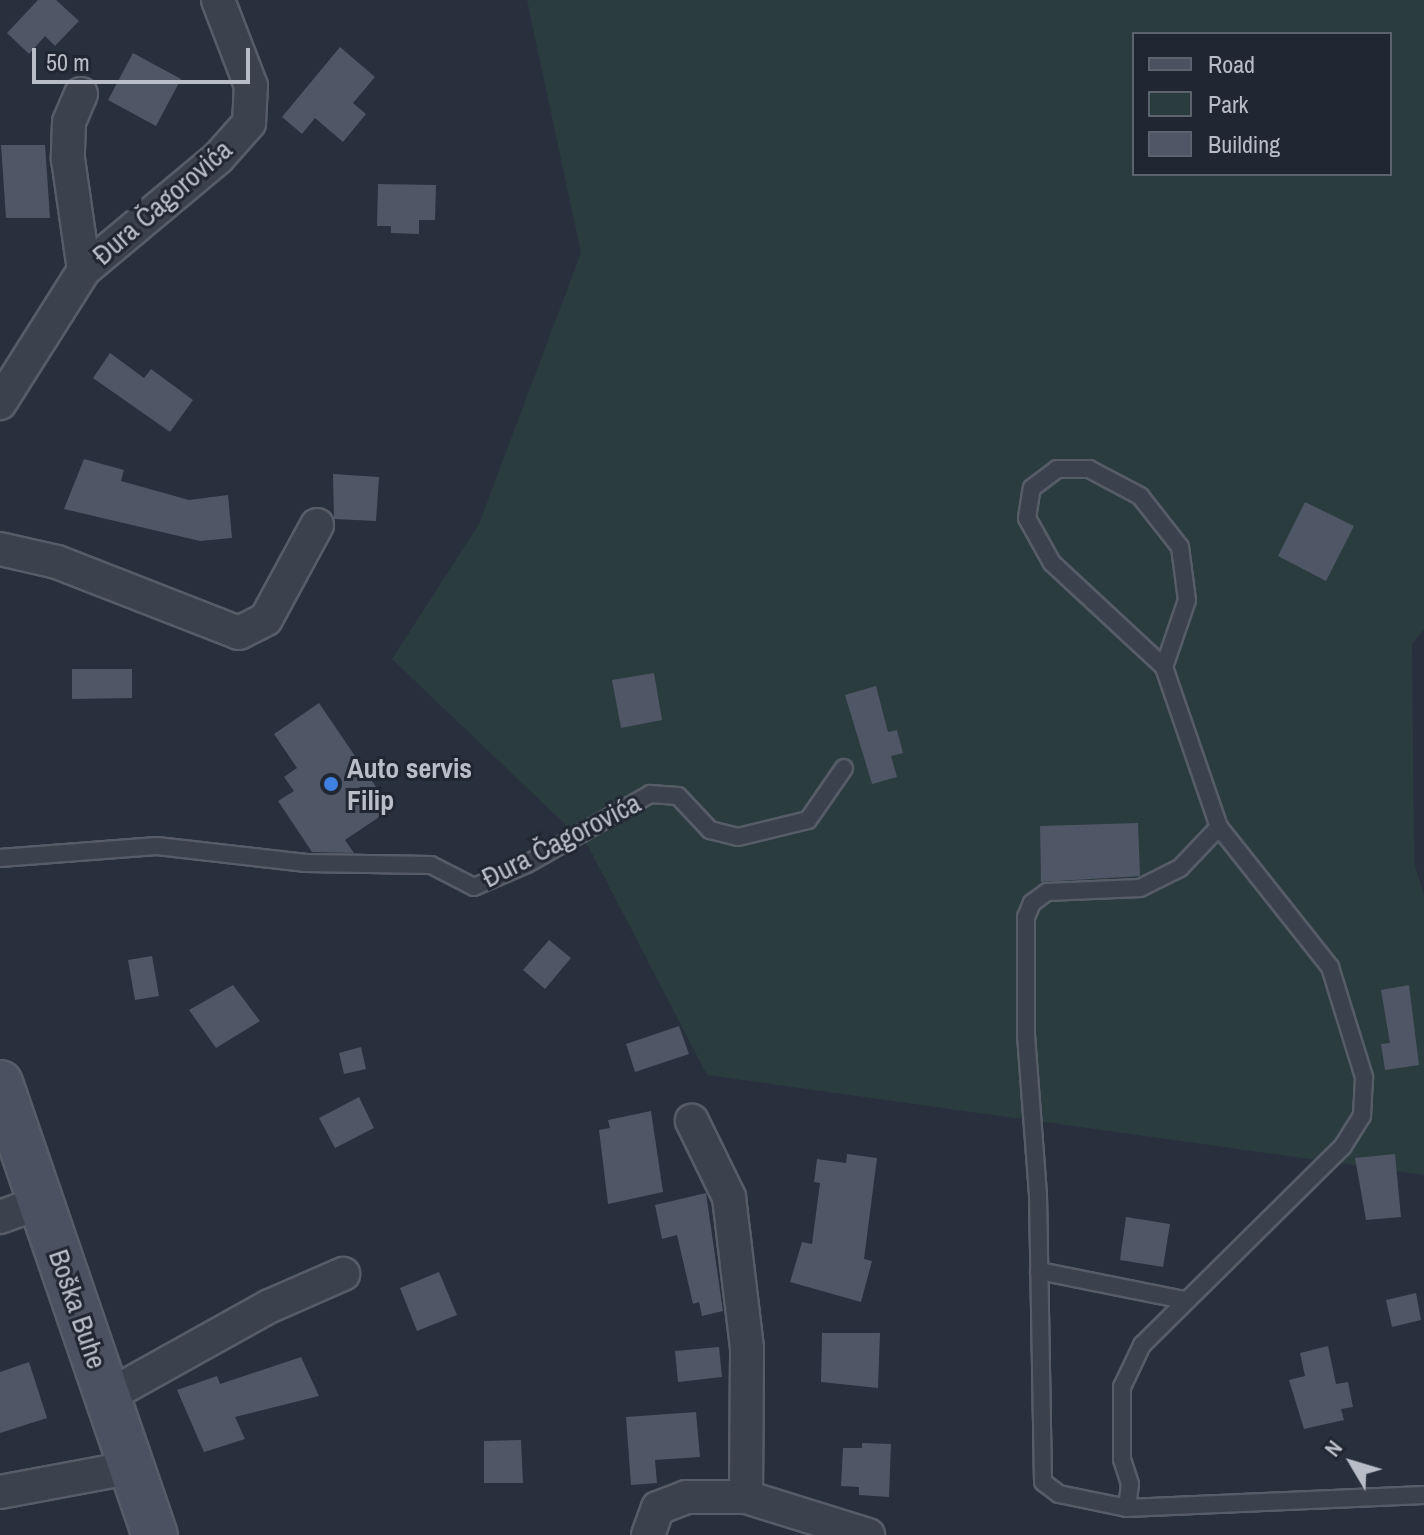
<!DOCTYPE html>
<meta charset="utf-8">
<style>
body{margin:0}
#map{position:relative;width:1424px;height:1535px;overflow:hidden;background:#282f3d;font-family:"Archivo Narrow",sans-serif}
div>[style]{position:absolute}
.green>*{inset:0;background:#2b3c3f}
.building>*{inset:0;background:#4f5665}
.roads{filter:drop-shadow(2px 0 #575d68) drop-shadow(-2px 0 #575d68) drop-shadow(0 2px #575d68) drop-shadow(0 -2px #575d68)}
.lane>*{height:16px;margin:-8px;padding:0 8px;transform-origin:8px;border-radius:8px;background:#3c424d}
.street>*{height:32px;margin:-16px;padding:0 16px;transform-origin:16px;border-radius:16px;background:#3c424d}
.secondary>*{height:44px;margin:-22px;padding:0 22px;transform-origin:22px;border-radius:22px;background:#4b5160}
.dots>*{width:22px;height:22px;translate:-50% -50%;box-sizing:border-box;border:4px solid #212732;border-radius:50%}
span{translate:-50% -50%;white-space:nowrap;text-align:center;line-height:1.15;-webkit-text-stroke:6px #212732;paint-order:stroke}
.street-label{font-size:28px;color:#b8bdc8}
.poi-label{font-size:28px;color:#b8bdc8;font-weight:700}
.left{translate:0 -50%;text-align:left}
.legend{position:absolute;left:1132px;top:32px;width:260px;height:144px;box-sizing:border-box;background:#212732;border:2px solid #5d636e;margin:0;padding:10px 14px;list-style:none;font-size:24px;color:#b8bdc8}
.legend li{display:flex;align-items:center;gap:16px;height:40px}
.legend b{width:40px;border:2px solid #5d636e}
.north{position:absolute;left:1312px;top:1423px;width:80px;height:80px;-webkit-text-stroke:6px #212732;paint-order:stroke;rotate:308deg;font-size:22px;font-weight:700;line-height:32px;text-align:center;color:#b8bdc8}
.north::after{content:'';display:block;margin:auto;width:28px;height:36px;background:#b8bdc8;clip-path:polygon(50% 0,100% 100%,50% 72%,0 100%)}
.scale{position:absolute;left:32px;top:48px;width:218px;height:36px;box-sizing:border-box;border:4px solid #b8bdc8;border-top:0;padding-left:10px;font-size:24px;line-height:28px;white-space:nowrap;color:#b8bdc8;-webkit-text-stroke:6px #212732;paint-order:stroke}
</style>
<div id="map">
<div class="green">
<i style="clip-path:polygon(evenodd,527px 0,1424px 0,1424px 629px,1412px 644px,1414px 863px,1424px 894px,1424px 1175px,707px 1075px,588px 846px,392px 659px,479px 524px,581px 253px,527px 0,1134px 34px,1390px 34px,1390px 174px,1134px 174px,1134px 34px)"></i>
</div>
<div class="building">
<i style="clip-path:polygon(38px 0,56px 0,79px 21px,55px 46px,45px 36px,29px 54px,7px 33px)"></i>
<i style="clip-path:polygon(340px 47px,375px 77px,353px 103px,366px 114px,343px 142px,315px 118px,302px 134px,282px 117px)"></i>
<i style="clip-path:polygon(133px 53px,181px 79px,156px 126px,108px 100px)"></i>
<i style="clip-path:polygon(1px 145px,45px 145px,50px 218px,6px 218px)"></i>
<i style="clip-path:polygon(378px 184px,436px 185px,435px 220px,419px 220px,419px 234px,391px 233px,391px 226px,377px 226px)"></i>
<i style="clip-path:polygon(110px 353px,144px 378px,151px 369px,193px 400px,170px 432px,93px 378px)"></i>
<i style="clip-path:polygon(84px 459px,124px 470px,121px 481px,189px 500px,228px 495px,232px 538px,200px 541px,64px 509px)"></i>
<i style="clip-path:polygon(333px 474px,379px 477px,376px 521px,334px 519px)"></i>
<i style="clip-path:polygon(1305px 502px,1354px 526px,1326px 581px,1278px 556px)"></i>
<i style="clip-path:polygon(72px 669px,132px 669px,132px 698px,72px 699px)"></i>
<i style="clip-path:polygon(654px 673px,662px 720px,621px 728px,612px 680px)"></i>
<i style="clip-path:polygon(876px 686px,888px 732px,897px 730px,903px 753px,891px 756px,897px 777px,872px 784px,845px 695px)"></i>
<i style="clip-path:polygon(319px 703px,391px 809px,345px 840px,354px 853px,312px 852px,278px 801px,294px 791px,284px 777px,297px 768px,274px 734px)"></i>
<i style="clip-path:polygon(1138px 823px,1140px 876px,1041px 882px,1040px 826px)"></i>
<i style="clip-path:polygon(549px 940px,571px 958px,545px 989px,523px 970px)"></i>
<i style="clip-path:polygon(152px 956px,159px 996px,135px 1000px,128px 960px)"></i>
<i style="clip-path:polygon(233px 985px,260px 1021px,216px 1048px,189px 1010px)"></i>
<i style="clip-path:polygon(1409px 985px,1419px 1065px,1385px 1070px,1381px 1044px,1390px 1043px,1381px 990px)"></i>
<i style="clip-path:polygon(679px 1026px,689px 1054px,635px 1072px,626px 1044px)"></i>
<i style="clip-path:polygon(361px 1047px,366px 1069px,344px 1074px,339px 1053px)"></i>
<i style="clip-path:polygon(359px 1097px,374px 1128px,335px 1148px,319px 1118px)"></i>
<i style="clip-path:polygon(651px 1111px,663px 1192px,608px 1204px,599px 1130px,610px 1128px,608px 1120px)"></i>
<i style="clip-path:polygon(847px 1154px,877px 1158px,864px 1259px,872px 1261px,861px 1302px,790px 1282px,802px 1242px,812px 1244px,820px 1183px,814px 1182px,817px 1159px,846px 1163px)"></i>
<i style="clip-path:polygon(1395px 1154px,1401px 1217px,1366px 1220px,1355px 1158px)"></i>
<i style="clip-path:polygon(706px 1193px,723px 1311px,702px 1316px,699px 1302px,693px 1304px,677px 1235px,662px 1239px,655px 1205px)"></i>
<i style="clip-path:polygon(1126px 1217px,1170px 1224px,1163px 1267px,1120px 1260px)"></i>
<i style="clip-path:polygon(439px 1272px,457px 1315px,417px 1331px,400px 1288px)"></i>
<i style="clip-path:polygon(1416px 1293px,1421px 1320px,1392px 1327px,1386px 1300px)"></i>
<i style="clip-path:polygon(822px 1333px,880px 1333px,878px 1388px,821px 1382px)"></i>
<i style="clip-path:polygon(1328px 1346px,1336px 1384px,1348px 1382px,1353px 1407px,1341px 1409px,1344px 1420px,1304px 1429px,1289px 1380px,1305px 1376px,1300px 1353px)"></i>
<i style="clip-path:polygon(719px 1347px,722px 1377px,678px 1382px,675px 1351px)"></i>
<i style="clip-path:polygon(301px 1357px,319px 1396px,235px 1417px,245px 1439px,204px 1452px,177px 1390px,217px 1376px,220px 1384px)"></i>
<i style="clip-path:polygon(29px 1362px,47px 1418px,0 1433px,0 1372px)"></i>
<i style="clip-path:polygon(696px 1412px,700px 1457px,655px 1460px,657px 1483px,631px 1485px,626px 1417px)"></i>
<i style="clip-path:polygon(521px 1440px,523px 1483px,484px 1483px,484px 1441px)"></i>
<i style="clip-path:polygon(862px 1443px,891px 1444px,889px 1497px,859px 1495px,859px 1487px,841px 1486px,843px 1448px,862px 1448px)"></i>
</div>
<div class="roads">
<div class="lane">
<i style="left:1219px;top:827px;width:57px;rotate:133.6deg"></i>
<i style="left:1180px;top:868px;width:45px;rotate:153.4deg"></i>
<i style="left:1140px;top:888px;width:93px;rotate:177.5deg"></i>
<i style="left:1047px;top:892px;width:19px;rotate:144deg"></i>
<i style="left:1032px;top:903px;width:15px;rotate:113deg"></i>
<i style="left:1026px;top:917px;width:118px;rotate:90deg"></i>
<i style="left:1026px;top:1035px;width:160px;rotate:85.7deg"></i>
<i style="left:1038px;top:1195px;width:287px;rotate:89deg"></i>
<i style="left:1043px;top:1482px;width:20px;rotate:37deg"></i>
<i style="left:1059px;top:1494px;width:69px;rotate:11.6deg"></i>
<i style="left:1127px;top:1508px;width:297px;rotate:-2.5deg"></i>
<i style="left:0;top:858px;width:157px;rotate:-4.4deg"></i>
<i style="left:157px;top:846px;width:150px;rotate:6.5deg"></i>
<i style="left:306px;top:863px;width:125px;rotate:0.9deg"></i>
<i style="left:431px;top:865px;width:48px;rotate:27.1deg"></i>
<i style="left:474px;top:887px;width:58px;rotate:-23.5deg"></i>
<i style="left:527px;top:864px;width:142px;rotate:-29.6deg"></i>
<i style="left:650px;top:794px;width:28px;rotate:4deg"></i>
<i style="left:678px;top:796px;width:47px;rotate:46.7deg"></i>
<i style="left:710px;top:830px;width:29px;rotate:14deg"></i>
<i style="left:738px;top:837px;width:72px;rotate:-13.7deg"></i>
<i style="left:808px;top:820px;width:63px;rotate:-55.3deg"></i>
<i style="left:1039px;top:1271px;width:148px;rotate:11.3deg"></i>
<i style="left:1127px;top:1508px;width:24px;rotate:-83deg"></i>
<i style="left:1130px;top:1484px;width:26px;rotate:-108deg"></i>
<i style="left:1122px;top:1459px;width:72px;rotate:-90deg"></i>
<i style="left:1122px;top:1387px;width:47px;rotate:-64.5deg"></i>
<i style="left:1142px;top:1345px;width:283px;rotate:-44.7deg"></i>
<i style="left:1343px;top:1146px;width:36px;rotate:-58deg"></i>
<i style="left:1362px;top:1116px;width:39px;rotate:-87deg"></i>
<i style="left:1364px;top:1077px;width:115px;rotate:-107.2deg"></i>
<i style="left:1330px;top:967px;width:179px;rotate:-128.4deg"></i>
<i style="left:1219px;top:827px;width:169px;rotate:-109deg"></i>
<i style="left:1164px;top:667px;width:153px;rotate:-137.1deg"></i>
<i style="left:1052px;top:563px;width:51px;rotate:-119.1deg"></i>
<i style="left:1027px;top:518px;width:30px;rotate:-81deg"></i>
<i style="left:1032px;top:488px;width:31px;rotate:-37deg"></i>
<i style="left:1057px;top:469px;width:32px"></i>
<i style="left:1089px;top:469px;width:58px;rotate:27.9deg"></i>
<i style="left:1140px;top:496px;width:65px;rotate:51.9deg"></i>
<i style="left:1180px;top:547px;width:53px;rotate:82.5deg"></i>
<i style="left:1187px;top:600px;width:71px;rotate:108.9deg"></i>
</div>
<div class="street">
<i style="left:81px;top:94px;width:30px;rotate:113deg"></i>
<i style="left:69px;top:122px;width:37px;rotate:92deg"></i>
<i style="left:68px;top:159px;width:112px;rotate:81.8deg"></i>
<i style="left:0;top:403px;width:157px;rotate:-57.7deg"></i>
<i style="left:84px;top:270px;width:175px;rotate:-39.9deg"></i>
<i style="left:218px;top:158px;width:47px;rotate:-48.5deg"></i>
<i style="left:249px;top:123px;width:37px;rotate:-87deg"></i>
<i style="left:251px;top:86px;width:92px;rotate:-111deg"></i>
<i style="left:0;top:549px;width:58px;rotate:12.8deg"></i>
<i style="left:57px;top:562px;width:195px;rotate:21.3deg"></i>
<i style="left:239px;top:633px;width:30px;rotate:-27deg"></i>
<i style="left:266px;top:619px;width:107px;rotate:-61.5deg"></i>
<i style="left:0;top:1217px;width:44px;rotate:-20.1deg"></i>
<i style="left:108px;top:1396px;width:185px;rotate:-29.1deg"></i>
<i style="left:270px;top:1306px;width:80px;rotate:-23.7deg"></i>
<i style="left:0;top:1492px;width:135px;rotate:-10.6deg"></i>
<i style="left:746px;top:1497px;width:128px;rotate:17.3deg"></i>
<i style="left:648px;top:1535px;width:29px;rotate:-70deg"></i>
<i style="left:658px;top:1508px;width:30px;rotate:-21deg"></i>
<i style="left:686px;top:1497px;width:60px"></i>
<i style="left:746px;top:1497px;width:149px;rotate:-89.6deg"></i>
<i style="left:747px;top:1348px;width:152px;rotate:-96.8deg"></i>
<i style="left:729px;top:1197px;width:85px;rotate:-116deg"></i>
</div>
<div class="secondary">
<i style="left:0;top:1083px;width:478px;rotate:71.1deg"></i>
</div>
</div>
<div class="dots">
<i style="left:331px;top:784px;background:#3f7fe0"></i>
</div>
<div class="street-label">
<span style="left:162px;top:202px;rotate:-41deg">Đura Čagorovića</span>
<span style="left:561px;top:840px;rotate:-27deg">Đura Čagorovića</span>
<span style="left:78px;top:1309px;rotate:71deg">Boška Buhe</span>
</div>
<div class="poi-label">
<span class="left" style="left:347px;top:784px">Auto servis<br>Filip</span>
</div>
<ul class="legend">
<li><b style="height:10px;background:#4b5160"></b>Road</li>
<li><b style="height:22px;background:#2b3c3f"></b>Park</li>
<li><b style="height:22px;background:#4f5665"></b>Building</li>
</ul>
<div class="north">N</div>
<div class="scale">50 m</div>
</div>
